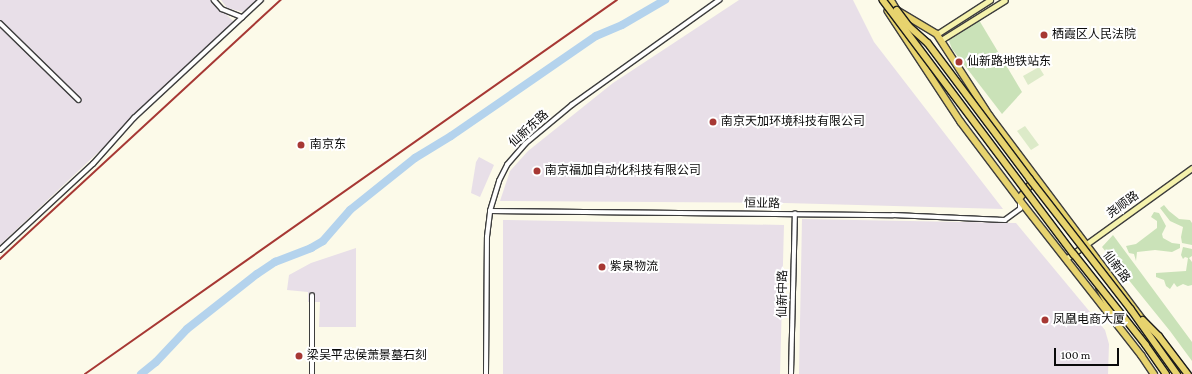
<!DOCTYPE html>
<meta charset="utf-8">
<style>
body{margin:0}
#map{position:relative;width:1192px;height:374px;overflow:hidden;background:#fcfae9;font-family:"Crimson Pro","Noto Sans SC",serif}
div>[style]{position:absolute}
.industrial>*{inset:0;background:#e8dfe8}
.green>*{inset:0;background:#cae2b8}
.pitch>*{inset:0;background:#dceac8}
.river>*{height:8px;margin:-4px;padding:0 4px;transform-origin:4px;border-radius:4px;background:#b4d3ed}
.roads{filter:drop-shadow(1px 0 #3d3d3d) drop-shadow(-1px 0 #3d3d3d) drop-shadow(0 1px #3d3d3d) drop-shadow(0 -1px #3d3d3d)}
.street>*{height:3.5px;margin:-1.75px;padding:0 1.75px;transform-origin:1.75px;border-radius:1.75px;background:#fff}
.secondary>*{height:5px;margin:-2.5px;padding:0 2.5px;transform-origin:2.5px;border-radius:2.5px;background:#f5f2ac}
.primary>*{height:5.5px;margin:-2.75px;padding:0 2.75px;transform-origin:2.75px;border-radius:2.75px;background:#e7d36e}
.rail>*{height:1.5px;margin:-0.75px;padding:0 0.75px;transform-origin:0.75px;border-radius:0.75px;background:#a73834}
.bridges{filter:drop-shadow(1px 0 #1b1b1b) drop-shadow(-1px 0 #1b1b1b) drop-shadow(0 1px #1b1b1b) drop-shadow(0 -1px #1b1b1b)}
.primary-bridge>*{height:5.5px;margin:-2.75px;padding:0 2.75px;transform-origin:2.75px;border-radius:2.75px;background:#e7d36e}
.dots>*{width:11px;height:11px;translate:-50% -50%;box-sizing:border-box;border:2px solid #fff;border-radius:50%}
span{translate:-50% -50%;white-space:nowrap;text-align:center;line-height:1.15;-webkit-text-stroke:4px #fff;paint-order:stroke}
.poi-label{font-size:12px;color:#0a0a0a}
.left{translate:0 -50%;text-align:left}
.street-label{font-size:12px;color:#0a0a0a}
.scale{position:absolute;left:1054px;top:348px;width:65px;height:18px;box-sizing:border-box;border:2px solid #0a0a0a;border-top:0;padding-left:5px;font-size:12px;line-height:14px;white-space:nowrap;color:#0a0a0a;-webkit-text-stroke:3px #fff;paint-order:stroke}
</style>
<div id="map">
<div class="industrial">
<i style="clip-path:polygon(0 0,212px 0,235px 23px,0 245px)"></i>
<i style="clip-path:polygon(221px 0,257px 0,243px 12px,227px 8px)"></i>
<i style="clip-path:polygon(739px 0,853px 0,874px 42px,1003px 209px,785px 203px,500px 201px,510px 171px,528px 151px,613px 83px)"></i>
<i style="clip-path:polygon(479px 157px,494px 165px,480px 197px,471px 193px,476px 162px)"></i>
<i style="clip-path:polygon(802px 219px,1016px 223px,1105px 330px,1109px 344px,1108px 374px,799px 374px)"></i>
<i style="clip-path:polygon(503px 220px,784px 225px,780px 374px,503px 374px)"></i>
<i style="clip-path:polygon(356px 248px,356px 327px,319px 327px,320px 302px,308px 302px,308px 292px,287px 290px,289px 275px,311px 263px)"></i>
</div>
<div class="green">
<i style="clip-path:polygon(979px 20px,1022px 92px,1002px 114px,952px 49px,949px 41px,951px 36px)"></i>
<i style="clip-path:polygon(1164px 205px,1169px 211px,1179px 219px,1190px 220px,1192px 223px,1192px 245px,1182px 243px,1181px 237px,1183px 227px,1170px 221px,1160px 208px)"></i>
<i style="clip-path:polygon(1154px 212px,1159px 213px,1166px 226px,1162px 234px,1163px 238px,1172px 243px,1180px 244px,1180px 248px,1172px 252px,1155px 250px,1137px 252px,1136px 261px,1134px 254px,1129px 253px,1126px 246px,1136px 244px,1157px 228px,1157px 221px,1151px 217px)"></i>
<i style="clip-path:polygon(1113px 235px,1192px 342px,1192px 361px,1170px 331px,1102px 247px)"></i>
<i style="clip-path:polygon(1183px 247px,1192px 249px,1192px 256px,1189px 258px,1192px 262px,1192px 285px,1188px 286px,1183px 284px,1177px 287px,1174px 283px,1170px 289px,1166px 286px,1164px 280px,1156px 277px,1156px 273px,1186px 271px,1188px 258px,1185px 257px,1183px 259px,1181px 255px)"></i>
</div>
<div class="pitch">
<i style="clip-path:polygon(1039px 67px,1044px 75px,1028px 85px,1023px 76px)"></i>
<i style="clip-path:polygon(1025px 126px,1039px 145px,1031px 150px,1017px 131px)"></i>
</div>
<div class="river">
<i style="left:141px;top:374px;width:19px;rotate:-39deg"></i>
<i style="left:156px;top:362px;width:45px;rotate:-46.8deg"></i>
<i style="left:187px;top:329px;width:89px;rotate:-38.2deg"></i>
<i style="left:257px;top:274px;width:22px;rotate:-34deg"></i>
<i style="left:275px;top:262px;width:39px;rotate:-21deg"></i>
<i style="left:311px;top:248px;width:14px;rotate:-30deg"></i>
<i style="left:323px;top:241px;width:41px;rotate:-48.9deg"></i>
<i style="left:350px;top:210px;width:83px;rotate:-38.7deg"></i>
<i style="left:415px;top:158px;width:42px;rotate:-31.4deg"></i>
<i style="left:451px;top:136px;width:176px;rotate:-34.6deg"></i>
<i style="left:596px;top:36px;width:28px;rotate:-23deg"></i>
<i style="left:622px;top:25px;width:50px;rotate:-30.2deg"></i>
</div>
<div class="roads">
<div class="street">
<i style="left:214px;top:0;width:12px;rotate:48deg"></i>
<i style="left:222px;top:9px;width:22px;rotate:22deg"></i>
<i style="left:0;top:23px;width:110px;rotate:44.3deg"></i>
<i style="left:490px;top:211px;width:403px;rotate:0.6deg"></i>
<i style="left:893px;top:215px;width:112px;rotate:2.6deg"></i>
<i style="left:1005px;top:220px;width:19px;rotate:-36deg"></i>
<i style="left:1020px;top:209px;width:8px;rotate:-90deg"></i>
<i style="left:0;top:250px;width:127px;rotate:-42.8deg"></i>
<i style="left:93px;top:164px;width:62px;rotate:-48.3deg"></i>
<i style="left:134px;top:118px;width:173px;rotate:-42.9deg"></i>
<i style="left:312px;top:374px;width:78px;rotate:-90deg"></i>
<i style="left:486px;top:374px;width:137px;rotate:-89.6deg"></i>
<i style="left:487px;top:237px;width:26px;rotate:-83deg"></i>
<i style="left:490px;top:211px;width:31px;rotate:-73deg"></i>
<i style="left:499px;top:181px;width:18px;rotate:-63deg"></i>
<i style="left:507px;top:165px;width:28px;rotate:-49deg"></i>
<i style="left:525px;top:144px;width:61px;rotate:-39.7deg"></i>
<i style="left:572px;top:105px;width:181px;rotate:-35.5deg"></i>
<i style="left:791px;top:374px;width:160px;rotate:-88.6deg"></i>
</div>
<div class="secondary">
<i style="left:937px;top:34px;width:63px;rotate:-32.7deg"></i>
<i style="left:941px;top:40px;width:75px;rotate:-32deg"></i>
<i style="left:1067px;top:258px;width:154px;rotate:-35.8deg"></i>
</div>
<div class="primary">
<i style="left:891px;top:0;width:12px;rotate:59deg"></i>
<i style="left:897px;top:10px;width:47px;rotate:31deg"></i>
<i style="left:937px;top:34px;width:98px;rotate:57.1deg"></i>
<i style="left:990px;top:116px;width:260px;rotate:53.1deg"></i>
<i style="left:888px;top:11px;width:133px;rotate:56.7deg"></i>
<i style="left:961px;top:122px;width:96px;rotate:53deg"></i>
<i style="left:1019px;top:199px;width:199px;rotate:51.9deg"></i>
<i style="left:1142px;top:356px;width:22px;rotate:56deg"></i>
<i style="left:1019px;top:199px;width:26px;rotate:-51deg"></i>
<i style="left:1100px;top:289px;width:27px;rotate:62deg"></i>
<i style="left:1151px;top:331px;width:52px;rotate:55.1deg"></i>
</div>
</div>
<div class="rail">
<i style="left:0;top:259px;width:382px;rotate:-42.7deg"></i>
<i style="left:85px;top:374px;width:650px;rotate:-35.11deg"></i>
</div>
<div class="bridges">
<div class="primary-bridge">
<i style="left:883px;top:0;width:318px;rotate:53.1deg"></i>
<i style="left:1074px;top:254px;width:116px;rotate:51.6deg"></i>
<i style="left:1146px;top:345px;width:35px;rotate:55deg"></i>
<i style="left:897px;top:10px;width:20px;rotate:53deg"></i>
<i style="left:909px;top:26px;width:25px;rotate:42deg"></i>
<i style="left:928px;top:43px;width:170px;rotate:53.1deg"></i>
<i style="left:1030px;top:179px;width:165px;rotate:52.2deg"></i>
<i style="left:1131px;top:309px;width:80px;rotate:54.7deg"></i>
<i style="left:1143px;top:320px;width:23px;rotate:45deg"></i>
<i style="left:1159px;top:336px;width:48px;rotate:52.7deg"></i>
</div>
</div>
<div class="dots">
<i style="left:1044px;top:35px;background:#a73834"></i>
<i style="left:959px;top:62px;background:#a73834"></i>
<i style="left:713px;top:122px;background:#a73834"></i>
<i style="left:301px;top:145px;background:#a73834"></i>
<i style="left:537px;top:171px;background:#a73834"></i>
<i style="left:602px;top:267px;background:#a73834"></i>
<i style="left:1045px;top:320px;background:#a73834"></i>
<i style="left:299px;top:356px;background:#a73834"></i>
</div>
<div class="poi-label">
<span class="left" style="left:1052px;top:35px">栖霞区人民法院</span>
<span class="left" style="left:967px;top:62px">仙新路地铁站东</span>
<span class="left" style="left:721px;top:122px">南京天加环境科技有限公司</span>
<span class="left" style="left:310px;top:145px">南京东</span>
<span class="left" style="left:545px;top:171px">南京福加自动化科技有限公司</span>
<span class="left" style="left:610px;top:267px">紫泉物流</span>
<span class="left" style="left:1053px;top:320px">凤凰电商大厦</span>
<span class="left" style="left:307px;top:356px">梁吴平忠侯萧景墓石刻</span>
</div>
<div class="street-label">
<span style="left:529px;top:129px;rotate:-42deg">仙新东路</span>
<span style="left:762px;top:204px;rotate:1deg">恒业路</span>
<span style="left:1123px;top:205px;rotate:-36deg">尧顺路</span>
<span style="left:1116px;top:267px;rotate:53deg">仙新路</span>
<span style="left:783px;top:294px;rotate:-89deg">仙新中路</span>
</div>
<div class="scale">100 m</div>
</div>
